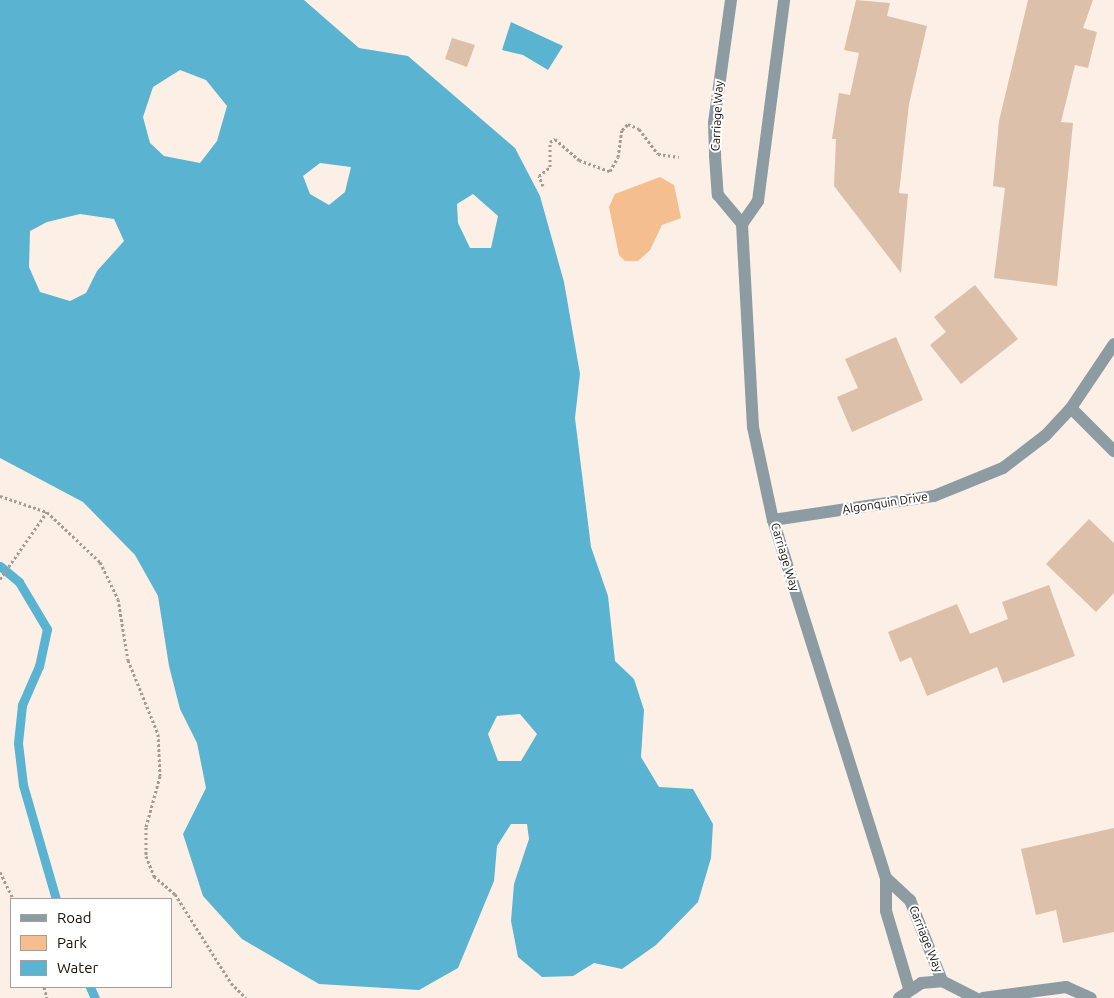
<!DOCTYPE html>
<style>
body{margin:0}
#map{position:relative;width:1114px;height:998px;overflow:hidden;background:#fbefe6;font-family:Ubuntu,sans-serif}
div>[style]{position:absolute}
.green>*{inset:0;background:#f5be8f}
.water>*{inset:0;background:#5ab3d0}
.stream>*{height:9px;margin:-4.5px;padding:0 4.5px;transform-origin:4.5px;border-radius:4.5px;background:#5ab3d0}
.building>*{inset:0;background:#dcc0a9}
.path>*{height:3px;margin-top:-1.5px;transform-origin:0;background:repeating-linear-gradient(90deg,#a69b92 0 2.5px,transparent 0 5px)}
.street>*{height:12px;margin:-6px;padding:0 6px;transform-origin:6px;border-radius:6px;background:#8c9ca2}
span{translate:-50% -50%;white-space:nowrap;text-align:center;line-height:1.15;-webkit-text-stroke:4px #fff;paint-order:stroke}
.street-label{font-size:12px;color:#190f07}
.legend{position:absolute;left:10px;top:898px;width:162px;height:90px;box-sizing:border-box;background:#fff;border:1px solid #a39f9c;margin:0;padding:6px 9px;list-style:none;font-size:15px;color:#190f07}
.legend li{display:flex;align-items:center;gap:10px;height:25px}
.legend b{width:25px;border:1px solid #a39f9c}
</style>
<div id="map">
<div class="green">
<i style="clip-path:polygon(660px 177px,674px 185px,681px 218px,662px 225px,650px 250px,638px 261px,625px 261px,619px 255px,609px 207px,615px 194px)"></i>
</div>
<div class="water">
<i style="clip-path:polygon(evenodd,0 0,304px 0,359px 48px,408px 56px,515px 148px,540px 196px,564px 282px,580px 374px,575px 418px,591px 547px,608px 596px,615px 661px,634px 679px,644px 710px,641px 757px,659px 787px,693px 789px,713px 824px,711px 858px,698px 902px,656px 945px,622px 969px,594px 963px,573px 976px,542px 977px,518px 957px,511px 921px,514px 884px,529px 839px,527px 824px,511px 824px,497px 846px,494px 881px,458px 968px,419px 990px,319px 984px,242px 939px,203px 896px,183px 834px,206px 788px,197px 743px,180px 709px,169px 666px,158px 596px,135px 555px,83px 502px,0 458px,0 0,180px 70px,206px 80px,227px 106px,217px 141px,200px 163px,164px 156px,150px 143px,143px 117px,153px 87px,180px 70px,0 0,320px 163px,351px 167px,345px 192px,329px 205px,310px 194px,303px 176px,320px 163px,0 0,473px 194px,498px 216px,491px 248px,470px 248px,458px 223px,457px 204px,473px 194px,0 0,80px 214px,114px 219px,124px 241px,97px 271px,86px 293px,70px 301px,40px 292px,29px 267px,30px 231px,47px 222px,80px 214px,0 0,520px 714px,537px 734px,521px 761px,498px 761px,488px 734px,497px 716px,520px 714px)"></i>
<i style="clip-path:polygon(511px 22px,563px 46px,548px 70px,523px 55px,502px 50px)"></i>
</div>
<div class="stream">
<i style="left:0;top:566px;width:25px;rotate:40deg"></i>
<i style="left:19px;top:582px;width:55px;rotate:59.2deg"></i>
<i style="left:47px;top:629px;width:38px;rotate:102deg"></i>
<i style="left:39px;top:666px;width:43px;rotate:113.6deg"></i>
<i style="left:22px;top:705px;width:38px;rotate:96deg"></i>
<i style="left:18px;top:743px;width:42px;rotate:83.2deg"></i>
<i style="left:23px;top:785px;width:119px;rotate:73.9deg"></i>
<i style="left:90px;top:987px;width:12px;rotate:66deg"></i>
</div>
<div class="building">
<i style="clip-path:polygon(856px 0,890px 3px,887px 16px,927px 26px,909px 104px,899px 193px,908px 194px,901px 273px,834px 186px,836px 139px,832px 139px,839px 93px,850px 95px,859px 53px,844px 50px)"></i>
<i style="clip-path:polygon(1028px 0,1093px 0,1083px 28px,1097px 32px,1088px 68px,1075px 65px,1061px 122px,1073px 123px,1057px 286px,994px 278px,1005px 188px,993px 186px,999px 121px)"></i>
<i style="clip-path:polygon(452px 38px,475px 45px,467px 67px,445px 59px)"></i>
<i style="clip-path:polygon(975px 285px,1018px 339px,961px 384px,930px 345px,946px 332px,934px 317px)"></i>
<i style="clip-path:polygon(896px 337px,923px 400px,852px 432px,837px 397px,858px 388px,845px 359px)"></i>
<i style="clip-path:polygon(1089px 519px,1114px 543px,1114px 593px,1096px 612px,1046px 564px)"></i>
<i style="clip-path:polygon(1049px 585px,1075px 656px,1003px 683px,997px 667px,927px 696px,911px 657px,900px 662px,888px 632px,957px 604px,970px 634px,1008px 619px,1002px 602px)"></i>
<i style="clip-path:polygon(1114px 828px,1114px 932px,1063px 943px,1056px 910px,1036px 915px,1021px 849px)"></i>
</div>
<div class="path">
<i style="left:543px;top:186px;width:11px;rotate:-112deg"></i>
<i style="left:539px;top:176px;width:14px;rotate:-39deg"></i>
<i style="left:550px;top:167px;width:25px;rotate:-90deg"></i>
<i style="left:550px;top:142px;width:6px;rotate:-31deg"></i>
<i style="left:555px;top:139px;width:32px;rotate:41deg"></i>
<i style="left:579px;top:160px;width:33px;rotate:20deg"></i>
<i style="left:610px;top:171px;width:16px;rotate:-60deg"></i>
<i style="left:618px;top:157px;width:27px;rotate:-82deg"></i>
<i style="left:622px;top:130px;width:8px;rotate:-45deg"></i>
<i style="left:628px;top:124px;width:12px;rotate:24deg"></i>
<i style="left:639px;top:129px;width:31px;rotate:53deg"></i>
<i style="left:658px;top:154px;width:21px;rotate:8deg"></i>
<i style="left:0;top:496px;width:50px;rotate:18.8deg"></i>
<i style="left:47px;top:512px;width:73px;rotate:43.3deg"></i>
<i style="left:100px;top:562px;width:41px;rotate:64.1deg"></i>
<i style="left:118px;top:599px;width:62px;rotate:80.7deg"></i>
<i style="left:128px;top:660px;width:80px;rotate:67.9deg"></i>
<i style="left:158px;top:734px;width:42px;rotate:87.3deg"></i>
<i style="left:160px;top:776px;width:53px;rotate:105.4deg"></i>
<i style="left:146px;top:827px;width:29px;rotate:90deg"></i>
<i style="left:146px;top:856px;width:22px;rotate:68deg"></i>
<i style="left:154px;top:876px;width:28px;rotate:41deg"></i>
<i style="left:175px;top:894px;width:105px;rotate:57.8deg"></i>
<i style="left:231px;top:983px;width:21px;rotate:45deg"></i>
<i style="left:0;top:579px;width:82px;rotate:-55deg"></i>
<i style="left:0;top:872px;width:30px;rotate:64deg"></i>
<i style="left:44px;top:987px;width:11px;rotate:75deg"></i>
</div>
<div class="street">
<i style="left:731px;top:0;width:124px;rotate:97.9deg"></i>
<i style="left:714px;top:123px;width:33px;rotate:88deg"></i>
<i style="left:715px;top:156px;width:39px;rotate:86deg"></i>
<i style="left:718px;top:195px;width:38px;rotate:50deg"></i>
<i style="left:742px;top:224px;width:203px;rotate:86.9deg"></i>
<i style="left:753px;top:427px;width:95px;rotate:77.9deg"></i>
<i style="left:773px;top:520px;width:375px;rotate:72.5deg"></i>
<i style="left:886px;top:878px;width:33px;rotate:90deg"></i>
<i style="left:886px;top:911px;width:80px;rotate:73.4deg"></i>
<i style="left:742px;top:224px;width:28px;rotate:-55deg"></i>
<i style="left:758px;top:201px;width:203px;rotate:-82.6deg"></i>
<i style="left:1071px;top:408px;width:61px;rotate:45deg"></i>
<i style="left:773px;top:520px;width:163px;rotate:-8.5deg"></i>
<i style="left:934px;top:496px;width:74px;rotate:-22.1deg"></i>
<i style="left:1003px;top:468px;width:54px;rotate:-37.5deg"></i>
<i style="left:1046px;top:435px;width:37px;rotate:-47deg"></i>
<i style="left:1071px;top:408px;width:77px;rotate:-56.1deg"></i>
<i style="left:886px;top:878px;width:33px;rotate:43deg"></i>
<i style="left:910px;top:900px;width:87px;rotate:68.4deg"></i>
<i style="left:899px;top:998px;width:27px;rotate:-34deg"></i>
<i style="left:921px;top:983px;width:21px;rotate:-5deg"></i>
<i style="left:942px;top:981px;width:37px;rotate:27deg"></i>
<i style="left:983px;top:998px;width:84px;rotate:-7.5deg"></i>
<i style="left:1066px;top:987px;width:27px;rotate:24deg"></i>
</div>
<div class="street-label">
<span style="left:717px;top:116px;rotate:-87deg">Carriage Way</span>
<span style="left:885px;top:503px;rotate:-9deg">Algonquin Drive</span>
<span style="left:785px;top:557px;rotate:73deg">Carriage Way</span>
<span style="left:926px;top:939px;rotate:68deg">Carriage Way</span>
</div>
<ul class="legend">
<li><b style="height:6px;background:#8c9ca2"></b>Road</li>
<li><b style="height:14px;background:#f5be8f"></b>Park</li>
<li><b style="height:14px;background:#5ab3d0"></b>Water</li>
</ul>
</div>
